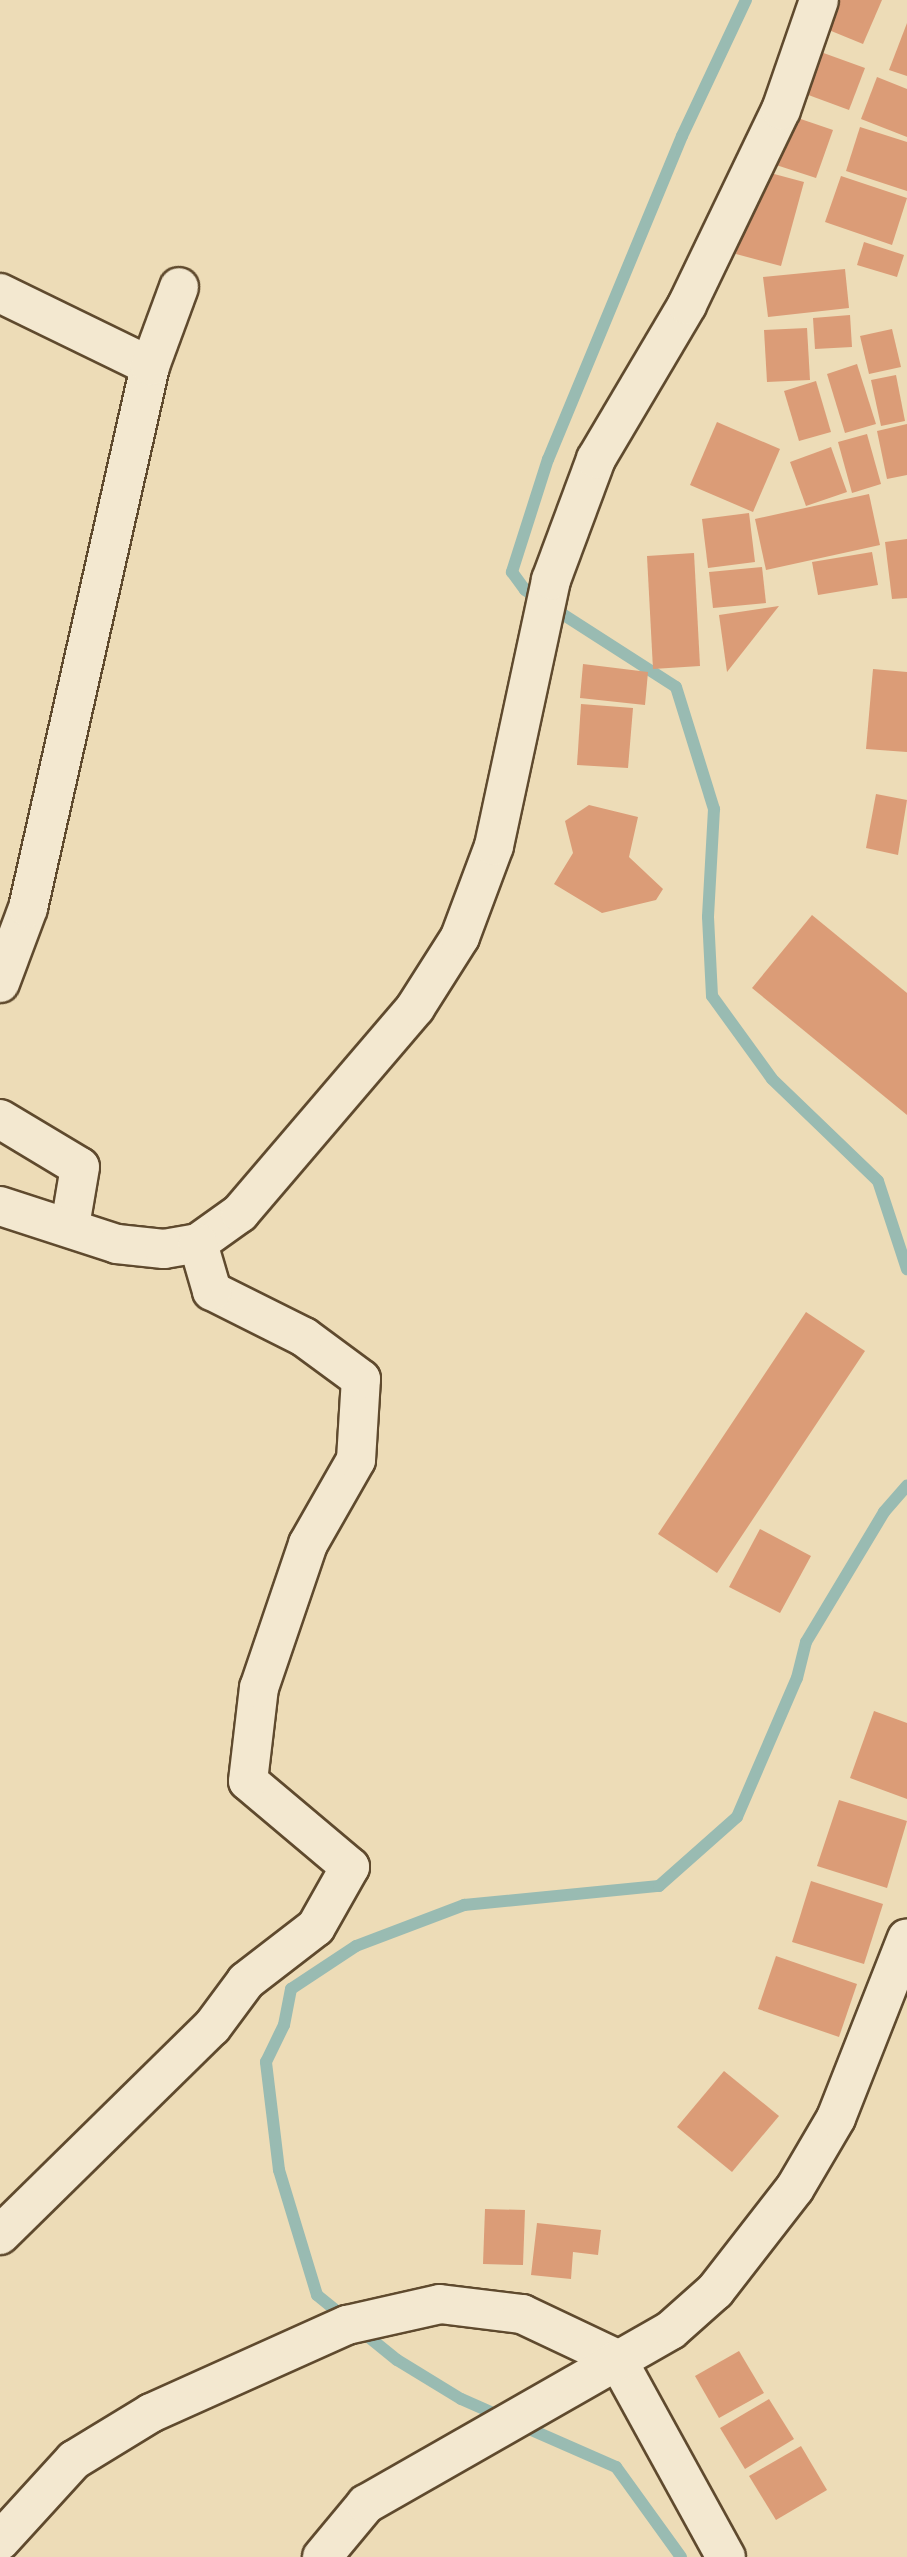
<!DOCTYPE html>
<style>
body{margin:0}
#map{position:relative;width:907px;height:2557px;overflow:hidden;background:#eddcb7;font-family:Alegreya,serif}
div>[style]{position:absolute}
.stream>*{height:12px;margin:-6px;padding:0 6px;transform-origin:6px;border-radius:6px;background:#99bbb2}
.building>*{inset:0;background:#db9c77}
.roads{filter:drop-shadow(2px 0 #5f4a2e) drop-shadow(-2px 0 #5f4a2e) drop-shadow(0 2px #5f4a2e) drop-shadow(0 -2px #5f4a2e)}
.minor>*{height:38px;margin:-19px;padding:0 19px;transform-origin:19px;border-radius:19px;background:#f3e8d0}
span{translate:-50% -50%;white-space:nowrap;text-align:center;line-height:1.15;-webkit-text-stroke:10px #f3e8d0;paint-order:stroke}
</style>
<div id="map">
<div class="stream">
<i style="left:746px;top:0;width:150px;rotate:115.2deg"></i>
<i style="left:682px;top:136px;width:350px;rotate:112.5deg"></i>
<i style="left:548px;top:459px;width:119px;rotate:107.7deg"></i>
<i style="left:512px;top:572px;width:22px;rotate:54deg"></i>
<i style="left:525px;top:590px;width:179px;rotate:32.7deg"></i>
<i style="left:676px;top:687px;width:128px;rotate:72.7deg"></i>
<i style="left:714px;top:809px;width:108px;rotate:93.2deg"></i>
<i style="left:708px;top:917px;width:79px;rotate:87.1deg"></i>
<i style="left:712px;top:996px;width:102px;rotate:54.1deg"></i>
<i style="left:772px;top:1079px;width:147px;rotate:43.9deg"></i>
<i style="left:878px;top:1181px;width:93px;rotate:71.8deg"></i>
<i style="left:681px;top:2557px;width:111px;rotate:-125.8deg"></i>
<i style="left:616px;top:2467px;width:169px;rotate:-156.3deg"></i>
<i style="left:461px;top:2399px;width:75px;rotate:-148.6deg"></i>
<i style="left:397px;top:2360px;width:103px;rotate:-140.9deg"></i>
<i style="left:317px;top:2295px;width:131px;rotate:-106.9deg"></i>
<i style="left:279px;top:2170px;width:109px;rotate:-96.9deg"></i>
<i style="left:266px;top:2062px;width:41px;rotate:-64.1deg"></i>
<i style="left:284px;top:2025px;width:37px;rotate:-79deg"></i>
<i style="left:291px;top:1989px;width:78px;rotate:-33.5deg"></i>
<i style="left:356px;top:1946px;width:116px;rotate:-20.8deg"></i>
<i style="left:464px;top:1905px;width:196px;rotate:-5.6deg"></i>
<i style="left:659px;top:1886px;width:104px;rotate:-41.5deg"></i>
<i style="left:737px;top:1817px;width:151px;rotate:-66.7deg"></i>
<i style="left:797px;top:1678px;width:37px;rotate:-76deg"></i>
<i style="left:806px;top:1642px;width:152px;rotate:-59deg"></i>
<i style="left:884px;top:1512px;width:35px;rotate:-49deg"></i>
</div>
<div class="building">
<i style="clip-path:polygon(830px 0,882px 0,863px 44px,819px 26px)"></i>
<i style="clip-path:polygon(907px 23px,907px 76px,889px 70px)"></i>
<i style="clip-path:polygon(818px 51px,865px 68px,849px 110px,803px 93px)"></i>
<i style="clip-path:polygon(877px 77px,907px 89px,907px 137px,861px 119px)"></i>
<i style="clip-path:polygon(783px 113px,833px 130px,816px 178px,767px 162px)"></i>
<i style="clip-path:polygon(860px 127px,907px 142px,907px 191px,846px 171px)"></i>
<i style="clip-path:polygon(759px 170px,804px 182px,781px 266px,736px 254px)"></i>
<i style="clip-path:polygon(841px 176px,907px 198px,892px 245px,825px 222px)"></i>
<i style="clip-path:polygon(864px 242px,904px 255px,897px 277px,857px 265px)"></i>
<i style="clip-path:polygon(845px 269px,849px 308px,768px 317px,763px 277px)"></i>
<i style="clip-path:polygon(850px 315px,852px 347px,815px 349px,813px 318px)"></i>
<i style="clip-path:polygon(807px 328px,810px 380px,767px 382px,764px 330px)"></i>
<i style="clip-path:polygon(892px 329px,901px 367px,869px 374px,860px 336px)"></i>
<i style="clip-path:polygon(857px 364px,876px 424px,845px 433px,827px 374px)"></i>
<i style="clip-path:polygon(896px 375px,905px 421px,881px 426px,871px 380px)"></i>
<i style="clip-path:polygon(816px 381px,831px 432px,799px 441px,784px 391px)"></i>
<i style="clip-path:polygon(717px 422px,780px 449px,753px 512px,690px 485px)"></i>
<i style="clip-path:polygon(907px 424px,907px 475px,887px 479px,877px 431px)"></i>
<i style="clip-path:polygon(867px 434px,881px 484px,852px 493px,838px 442px)"></i>
<i style="clip-path:polygon(831px 447px,847px 492px,806px 506px,790px 462px)"></i>
<i style="clip-path:polygon(869px 494px,880px 545px,766px 570px,755px 519px)"></i>
<i style="clip-path:polygon(749px 513px,755px 562px,708px 568px,702px 519px)"></i>
<i style="clip-path:polygon(907px 539px,907px 598px,892px 599px,885px 542px)"></i>
<i style="clip-path:polygon(872px 552px,878px 585px,818px 595px,812px 562px)"></i>
<i style="clip-path:polygon(694px 553px,700px 666px,653px 669px,647px 556px)"></i>
<i style="clip-path:polygon(762px 567px,766px 603px,713px 608px,709px 572px)"></i>
<i style="clip-path:polygon(779px 606px,727px 672px,719px 615px)"></i>
<i style="clip-path:polygon(583px 664px,648px 672px,645px 705px,580px 698px)"></i>
<i style="clip-path:polygon(873px 669px,907px 672px,907px 752px,866px 749px)"></i>
<i style="clip-path:polygon(581px 704px,633px 708px,628px 768px,577px 765px)"></i>
<i style="clip-path:polygon(876px 794px,907px 800px,898px 855px,866px 848px)"></i>
<i style="clip-path:polygon(589px 805px,638px 817px,629px 857px,663px 889px,656px 900px,602px 913px,554px 884px,573px 853px,565px 821px)"></i>
<i style="clip-path:polygon(812px 915px,907px 993px,907px 1115px,752px 988px)"></i>
<i style="clip-path:polygon(806px 1312px,865px 1351px,717px 1573px,658px 1534px)"></i>
<i style="clip-path:polygon(760px 1529px,811px 1556px,780px 1613px,729px 1587px)"></i>
<i style="clip-path:polygon(874px 1711px,907px 1723px,907px 1799px,850px 1778px)"></i>
<i style="clip-path:polygon(839px 1800px,907px 1821px,887px 1888px,817px 1866px)"></i>
<i style="clip-path:polygon(811px 1881px,883px 1904px,864px 1964px,792px 1942px)"></i>
<i style="clip-path:polygon(776px 1956px,857px 1984px,839px 2037px,758px 2009px)"></i>
<i style="clip-path:polygon(724px 2071px,779px 2116px,732px 2172px,677px 2127px)"></i>
<i style="clip-path:polygon(485px 2209px,525px 2210px,523px 2265px,483px 2264px)"></i>
<i style="clip-path:polygon(537px 2223px,601px 2230px,598px 2255px,573px 2252px,571px 2279px,531px 2275px)"></i>
<i style="clip-path:polygon(739px 2351px,764px 2393px,719px 2418px,695px 2376px)"></i>
<i style="clip-path:polygon(769px 2399px,794px 2439px,745px 2469px,720px 2428px)"></i>
<i style="clip-path:polygon(801px 2446px,827px 2490px,776px 2520px,749px 2476px)"></i>
</div>
<div class="roads">
<div class="minor">
<i style="left:0;top:293px;width:167px;rotate:26deg"></i>
<i style="left:0;top:983px;width:80px;rotate:-69.5deg"></i>
<i style="left:28px;top:908px;width:556px;rotate:-77.31deg"></i>
<i style="left:150px;top:366px;width:84px;rotate:-69.8deg"></i>
<i style="left:0;top:1119px;width:93px;rotate:31deg"></i>
<i style="left:80px;top:1167px;width:60px;rotate:99.6deg"></i>
<i style="left:0;top:1206px;width:123px;rotate:18deg"></i>
<i style="left:117px;top:1244px;width:47px;rotate:6.1deg"></i>
<i style="left:164px;top:1249px;width:35px;rotate:-10deg"></i>
<i style="left:198px;top:1243px;width:52px;rotate:-35.5deg"></i>
<i style="left:240px;top:1213px;width:270px;rotate:-49.5deg"></i>
<i style="left:415px;top:1008px;width:84px;rotate:-57.6deg"></i>
<i style="left:460px;top:937px;width:97px;rotate:-69.5deg"></i>
<i style="left:494px;top:846px;width:272px;rotate:-77.9deg"></i>
<i style="left:551px;top:580px;width:129px;rotate:-69.6deg"></i>
<i style="left:596px;top:459px;width:179px;rotate:-59.4deg"></i>
<i style="left:687px;top:305px;width:216px;rotate:-64.3deg"></i>
<i style="left:781px;top:110px;width:116px;rotate:-70.9deg"></i>
<i style="left:0;top:2235px;width:297px;rotate:-44.5deg"></i>
<i style="left:212px;top:2027px;width:57px;rotate:-53.5deg"></i>
<i style="left:246px;top:1981px;width:88px;rotate:-37.6deg"></i>
<i style="left:316px;top:1927px;width:69px;rotate:-60.5deg"></i>
<i style="left:350px;top:1867px;width:133px;rotate:-139.9deg"></i>
<i style="left:248px;top:1781px;width:94px;rotate:-83.3deg"></i>
<i style="left:259px;top:1688px;width:152px;rotate:-71.2deg"></i>
<i style="left:308px;top:1544px;width:97px;rotate:-60.3deg"></i>
<i style="left:356px;top:1460px;width:81px;rotate:-86.5deg"></i>
<i style="left:361px;top:1379px;width:71px;rotate:-143.6deg"></i>
<i style="left:304px;top:1337px;width:103px;rotate:-153.4deg"></i>
<i style="left:212px;top:1291px;width:50px;rotate:-106.3deg"></i>
<i style="left:0;top:2541px;width:110px;rotate:-47.6deg"></i>
<i style="left:74px;top:2460px;width:90px;rotate:-31.4deg"></i>
<i style="left:151px;top:2413px;width:215px;rotate:-24.2deg"></i>
<i style="left:347px;top:2325px;width:95px;rotate:-12.7deg"></i>
<i style="left:440px;top:2304px;width:83px;rotate:7deg"></i>
<i style="left:522px;top:2314px;width:105px;rotate:25.3deg"></i>
<i style="left:617px;top:2359px;width:226px;rotate:61.2deg"></i>
<i style="left:322px;top:2557px;width:69px;rotate:-50.3deg"></i>
<i style="left:366px;top:2504px;width:351px;rotate:-29.7deg"></i>
<i style="left:671px;top:2330px;width:59px;rotate:-41.6deg"></i>
<i style="left:715px;top:2291px;width:130px;rotate:-52.2deg"></i>
<i style="left:795px;top:2188px;width:81px;rotate:-59.6deg"></i>
<i style="left:836px;top:2118px;width:193px;rotate:-68.5deg"></i>
</div>
</div>
</div>
